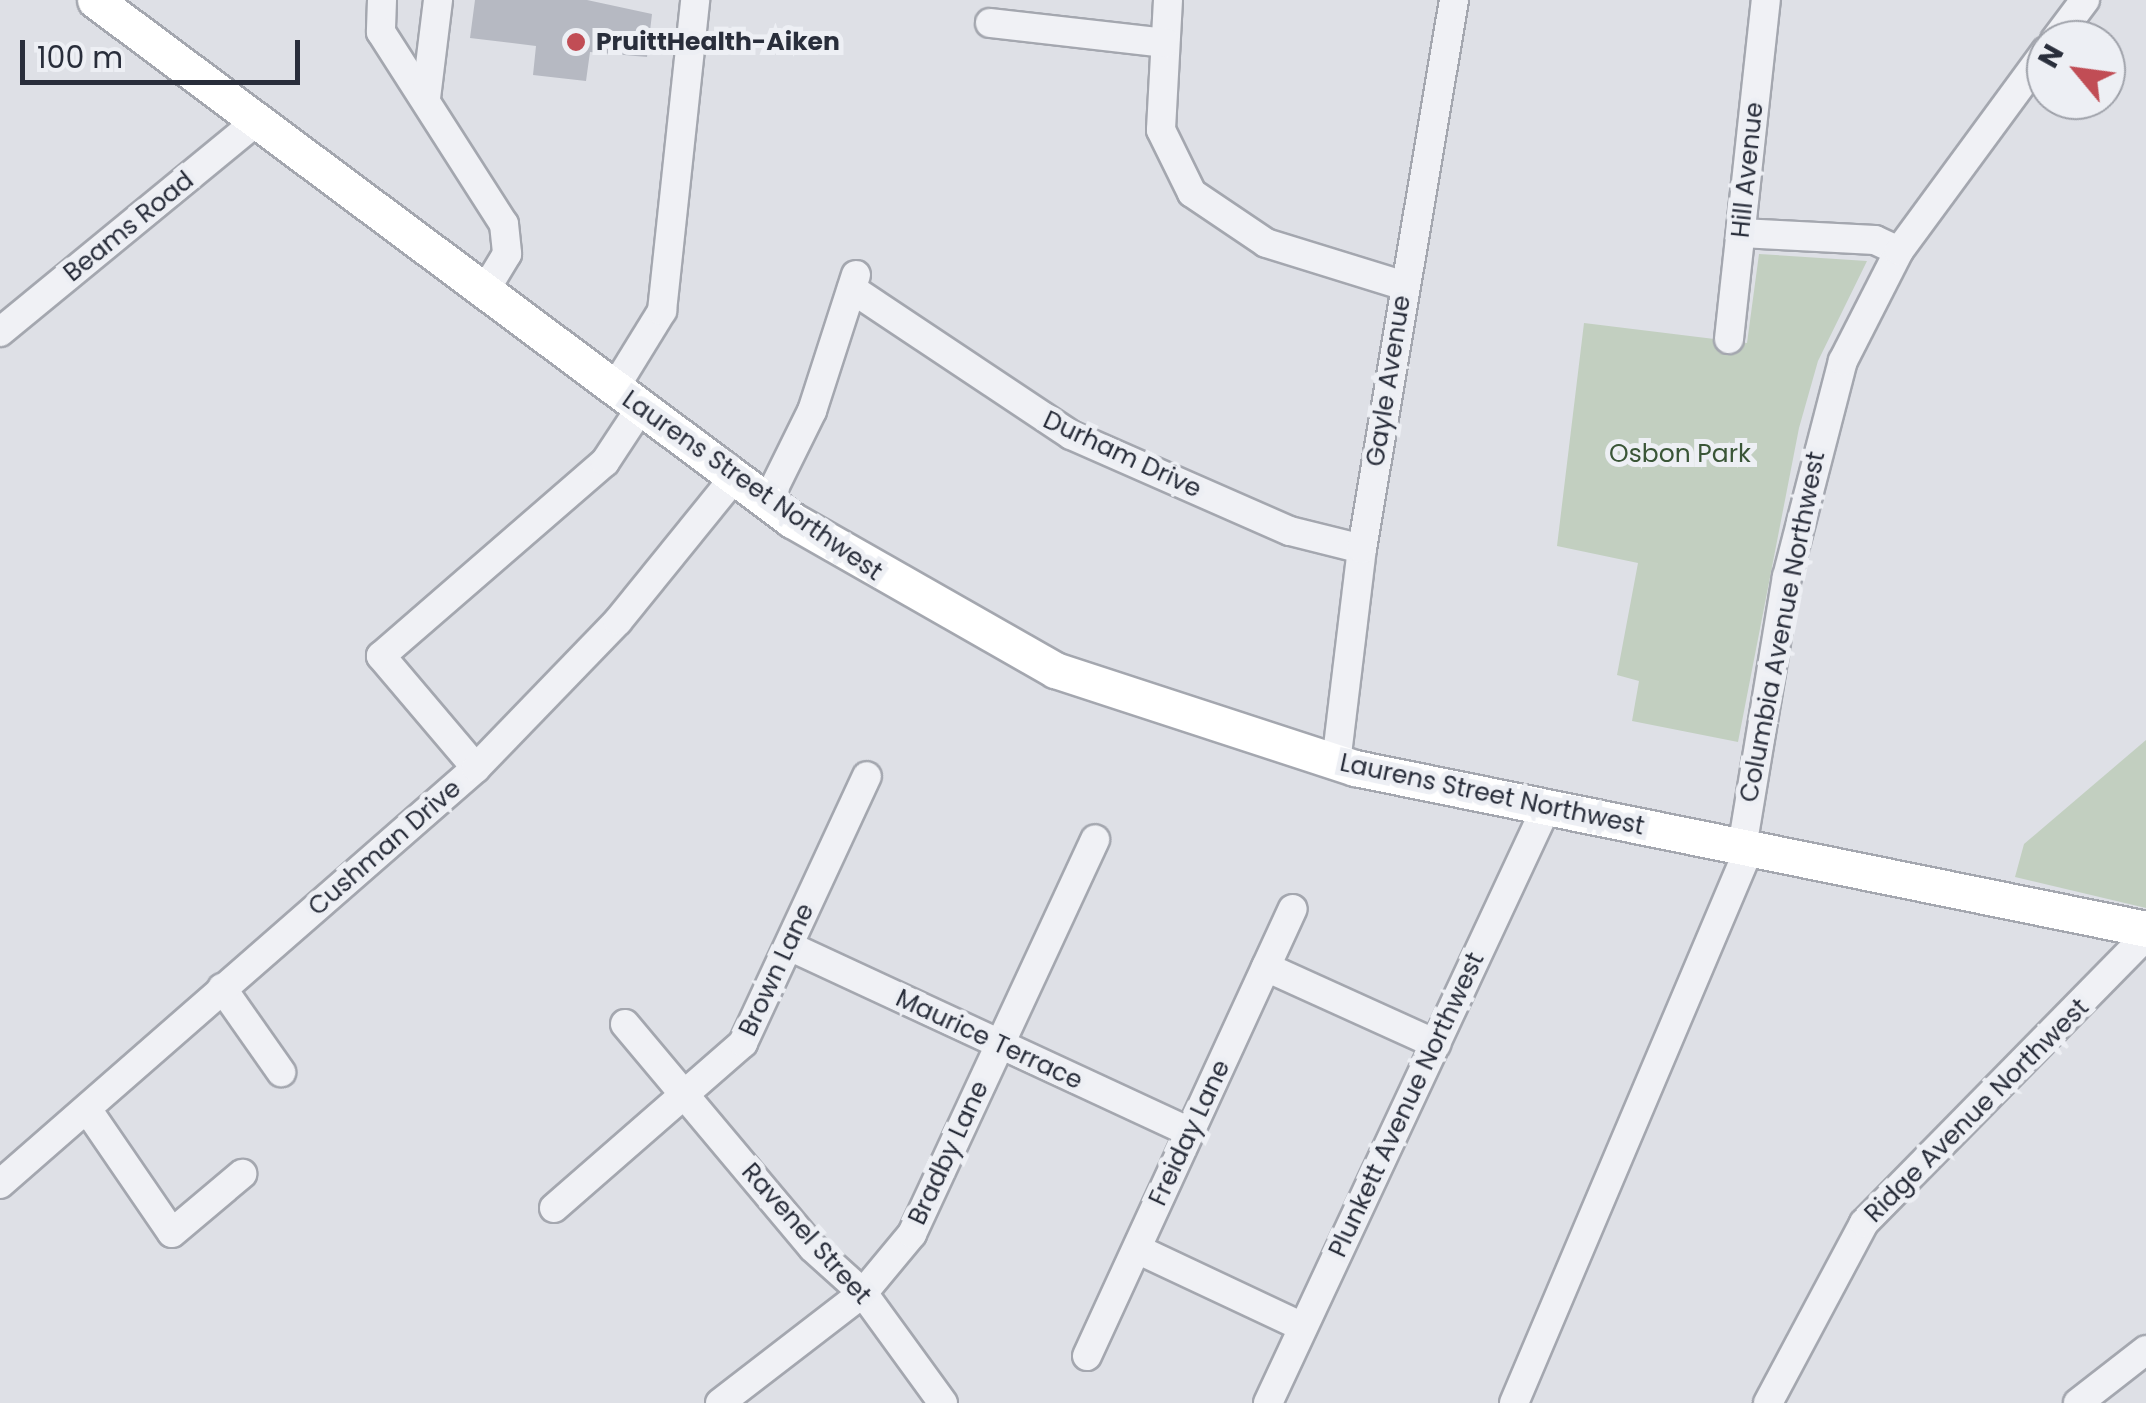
<!DOCTYPE html>
<style>
body{margin:0}
#map{position:relative;width:2146px;height:1403px;overflow:hidden;background:#dee0e6;font-family:Poppins,sans-serif}
div>[style]{position:absolute}
.green>*{inset:0;background:#c2cfc0}
.building>*{inset:0;background:#b6b9c2}
.roads{filter:drop-shadow(2px 0 #a4a7af) drop-shadow(-2px 0 #a4a7af) drop-shadow(0 2px #a4a7af) drop-shadow(0 -2px #a4a7af)}
.minor>*{height:28px;margin:-14px;padding:0 14px;transform-origin:14px;border-radius:14px;background:#f0f1f5}
.major>*{height:35px;margin:-17.5px;padding:0 17.5px;transform-origin:17.5px;border-radius:17.5px;background:#fff}
.dots>*{width:28px;height:28px;translate:-50% -50%;box-sizing:border-box;border:5px solid #edeff4;border-radius:50%}
span{translate:-50% -50%;white-space:nowrap;text-align:center;line-height:1.15;-webkit-text-stroke:10px #edeff4;paint-order:stroke}
.poi-label{font-size:25px;color:#292e3b;font-weight:700}
.left{translate:0 -50%;text-align:left}
.street-label{font-size:25px;color:#292e3b}
.park-label{font-size:25px;color:#3a5637}
.north{position:absolute;left:2026px;top:20px;width:100px;height:100px;box-sizing:border-box;background:#edeff4;border:2px solid #9fa2aa;border-radius:50%;rotate:299deg;font-size:28px;font-weight:700;line-height:40px;text-align:center;color:#292e3b}
.north::after{content:'';display:block;margin:auto;width:35px;height:45px;background:#c14d55;clip-path:polygon(50% 0,100% 100%,50% 72%,0 100%)}
.scale{position:absolute;left:20px;top:40px;width:280px;height:45px;box-sizing:border-box;border:5px solid #292e3b;border-top:0;padding-left:12px;font-size:30px;line-height:35px;white-space:nowrap;color:#292e3b;-webkit-text-stroke:8px #edeff4;paint-order:stroke}
</style>
<div id="map">
<div class="green">
<i style="clip-path:polygon(1759px 254px,1867px 261px,1818px 361px,1799px 428px,1738px 742px,1632px 721px,1639px 681px,1617px 675px,1638px 563px,1557px 546px,1584px 323px,1747px 343px)"></i>
<i style="clip-path:polygon(2146px 740px,2146px 908px,2015px 877px,2024px 844px)"></i>
</div>
<div class="building">
<i style="clip-path:polygon(475px 0,587px 0,652px 14px,647px 57px,590px 52px,586px 81px,533px 75px,536px 46px,470px 38px)"></i>
</div>
<div class="roads">
<div class="minor">
<i style="left:382px;top:0;width:32px;rotate:92deg"></i>
<i style="left:381px;top:32px;width:228px;rotate:57.4deg"></i>
<i style="left:504px;top:224px;width:30px;rotate:84deg"></i>
<i style="left:507px;top:254px;width:44px;rotate:121.2deg"></i>
<i style="left:1168px;top:0;width:130px;rotate:93.1deg"></i>
<i style="left:1161px;top:130px;width:70px;rotate:63.8deg"></i>
<i style="left:1192px;top:193px;width:89px;rotate:34deg"></i>
<i style="left:1266px;top:243px;width:145px;rotate:17.2deg"></i>
<i style="left:990px;top:23px;width:176px;rotate:6.5deg"></i>
<i style="left:2055px;top:40px;width:50px;rotate:-53.1deg"></i>
<i style="left:426px;top:98px;width:99px;rotate:-83deg"></i>
<i style="left:1741px;top:233px;width:134px;rotate:3deg"></i>
<i style="left:1875px;top:240px;width:26px;rotate:25deg"></i>
<i style="left:852px;top:289px;width:263px;rotate:33.7deg"></i>
<i style="left:1071px;top:435px;width:239px;rotate:23.7deg"></i>
<i style="left:1290px;top:531px;width:74px;rotate:14deg"></i>
<i style="left:0;top:332px;width:333px;rotate:-39.4deg"></i>
<i style="left:1729px;top:339px;width:341px;rotate:-83.8deg"></i>
<i style="left:614px;top:389px;width:92px;rotate:-58.4deg"></i>
<i style="left:662px;top:311px;width:313px;rotate:-83.9deg"></i>
<i style="left:767px;top:502px;width:102px;rotate:-63.7deg"></i>
<i style="left:812px;top:411px;width:143px;rotate:-72.1deg"></i>
<i style="left:1336px;top:763px;width:216px;rotate:-83.1deg"></i>
<i style="left:1362px;top:549px;width:557px;rotate:-80.49deg"></i>
<i style="left:476px;top:768px;width:147px;rotate:-130.3deg"></i>
<i style="left:381px;top:656px;width:296px;rotate:-40.9deg"></i>
<i style="left:605px;top:462px;width:64px;rotate:-56.6deg"></i>
<i style="left:1742px;top:848px;width:275px;rotate:-80.6deg"></i>
<i style="left:1787px;top:577px;width:223px;rotate:-75.5deg"></i>
<i style="left:1843px;top:361px;width:123px;rotate:-63deg"></i>
<i style="left:1899px;top:251px;width:248px;rotate:-53.7deg"></i>
<i style="left:789px;top:946px;width:442px;rotate:24.9deg"></i>
<i style="left:1266px;top:967px;width:187px;rotate:24.4deg"></i>
<i style="left:222px;top:988px;width:103px;rotate:54.9deg"></i>
<i style="left:625px;top:1024px;width:292px;rotate:50deg"></i>
<i style="left:813px;top:1248px;width:67px;rotate:42deg"></i>
<i style="left:863px;top:1293px;width:136px;rotate:54deg"></i>
<i style="left:87px;top:1109px;width:150px;rotate:55.6deg"></i>
<i style="left:172px;top:1233px;width:92px;rotate:-40.1deg"></i>
<i style="left:0;top:1184px;width:632px;rotate:-41.15deg"></i>
<i style="left:476px;top:768px;width:204px;rotate:-46deg"></i>
<i style="left:618px;top:621px;width:184px;rotate:-51deg"></i>
<i style="left:554px;top:1208px;width:251px;rotate:-41.1deg"></i>
<i style="left:743px;top:1043px;width:294px;rotate:-65.1deg"></i>
<i style="left:1137px;top:1249px;width:183px;rotate:25.2deg"></i>
<i style="left:1087px;top:1356px;width:492px;rotate:-65.3deg"></i>
<i style="left:720px;top:1403px;width:180px;rotate:-37.6deg"></i>
<i style="left:863px;top:1293px;width:77px;rotate:-50.3deg"></i>
<i style="left:912px;top:1234px;width:435px;rotate:-65.1deg"></i>
<i style="left:1268px;top:1403px;width:657px;rotate:-64.96deg"></i>
<i style="left:1514px;top:1403px;width:602px;rotate:-67.01deg"></i>
<i style="left:1768px;top:1403px;width:204px;rotate:-61.9deg"></i>
<i style="left:1864px;top:1223px;width:402px;rotate:-45.5deg"></i>
<i style="left:2078px;top:1403px;width:86px;rotate:-37.9deg"></i>
</div>
<div class="major">
<i style="left:95px;top:0;width:870px;rotate:36.72deg"></i>
<i style="left:792px;top:520px;width:303px;rotate:29.7deg"></i>
<i style="left:1055px;top:670px;width:316px;rotate:18.1deg"></i>
<i style="left:1355px;top:768px;width:807px;rotate:11.5deg"></i>
</div>
</div>
<div class="dots">
<i style="left:576px;top:42px;background:#c14d55"></i>
</div>
<div class="poi-label">
<span class="left" style="left:596px;top:42px">PruittHealth-Aiken</span>
</div>
<div class="street-label">
<span style="left:1748px;top:170px;rotate:-84deg">Hill Avenue</span>
<span style="left:129px;top:227px;rotate:-39deg">Beams Road</span>
<span style="left:1389px;top:381px;rotate:-81deg">Gayle Avenue</span>
<span style="left:1122px;top:455px;rotate:25deg">Durham Drive</span>
<span style="left:752px;top:486px;rotate:35deg">Laurens Street Northwest</span>
<span style="left:1783px;top:627px;rotate:-79deg">Columbia Avenue Northwest</span>
<span style="left:1492px;top:795px;rotate:12deg">Laurens Street Northwest</span>
<span style="left:385px;top:848px;rotate:-41deg">Cushman Drive</span>
<span style="left:777px;top:970px;rotate:-65deg">Brown Lane</span>
<span style="left:989px;top:1040px;rotate:25deg">Maurice Terrace</span>
<span style="left:1407px;top:1105px;rotate:-65deg">Plunkett Avenue Northwest</span>
<span style="left:1977px;top:1111px;rotate:-45deg">Ridge Avenue Northwest</span>
<span style="left:1190px;top:1133px;rotate:-65deg">Freiday Lane</span>
<span style="left:949px;top:1153px;rotate:-65deg">Bradby Lane</span>
<span style="left:806px;top:1234px;rotate:48deg">Ravenel Street</span>
</div>
<div class="park-label">
<span style="left:1680px;top:454px">Osbon Park</span>
</div>
<div class="north">N</div>
<div class="scale">100 m</div>
</div>
